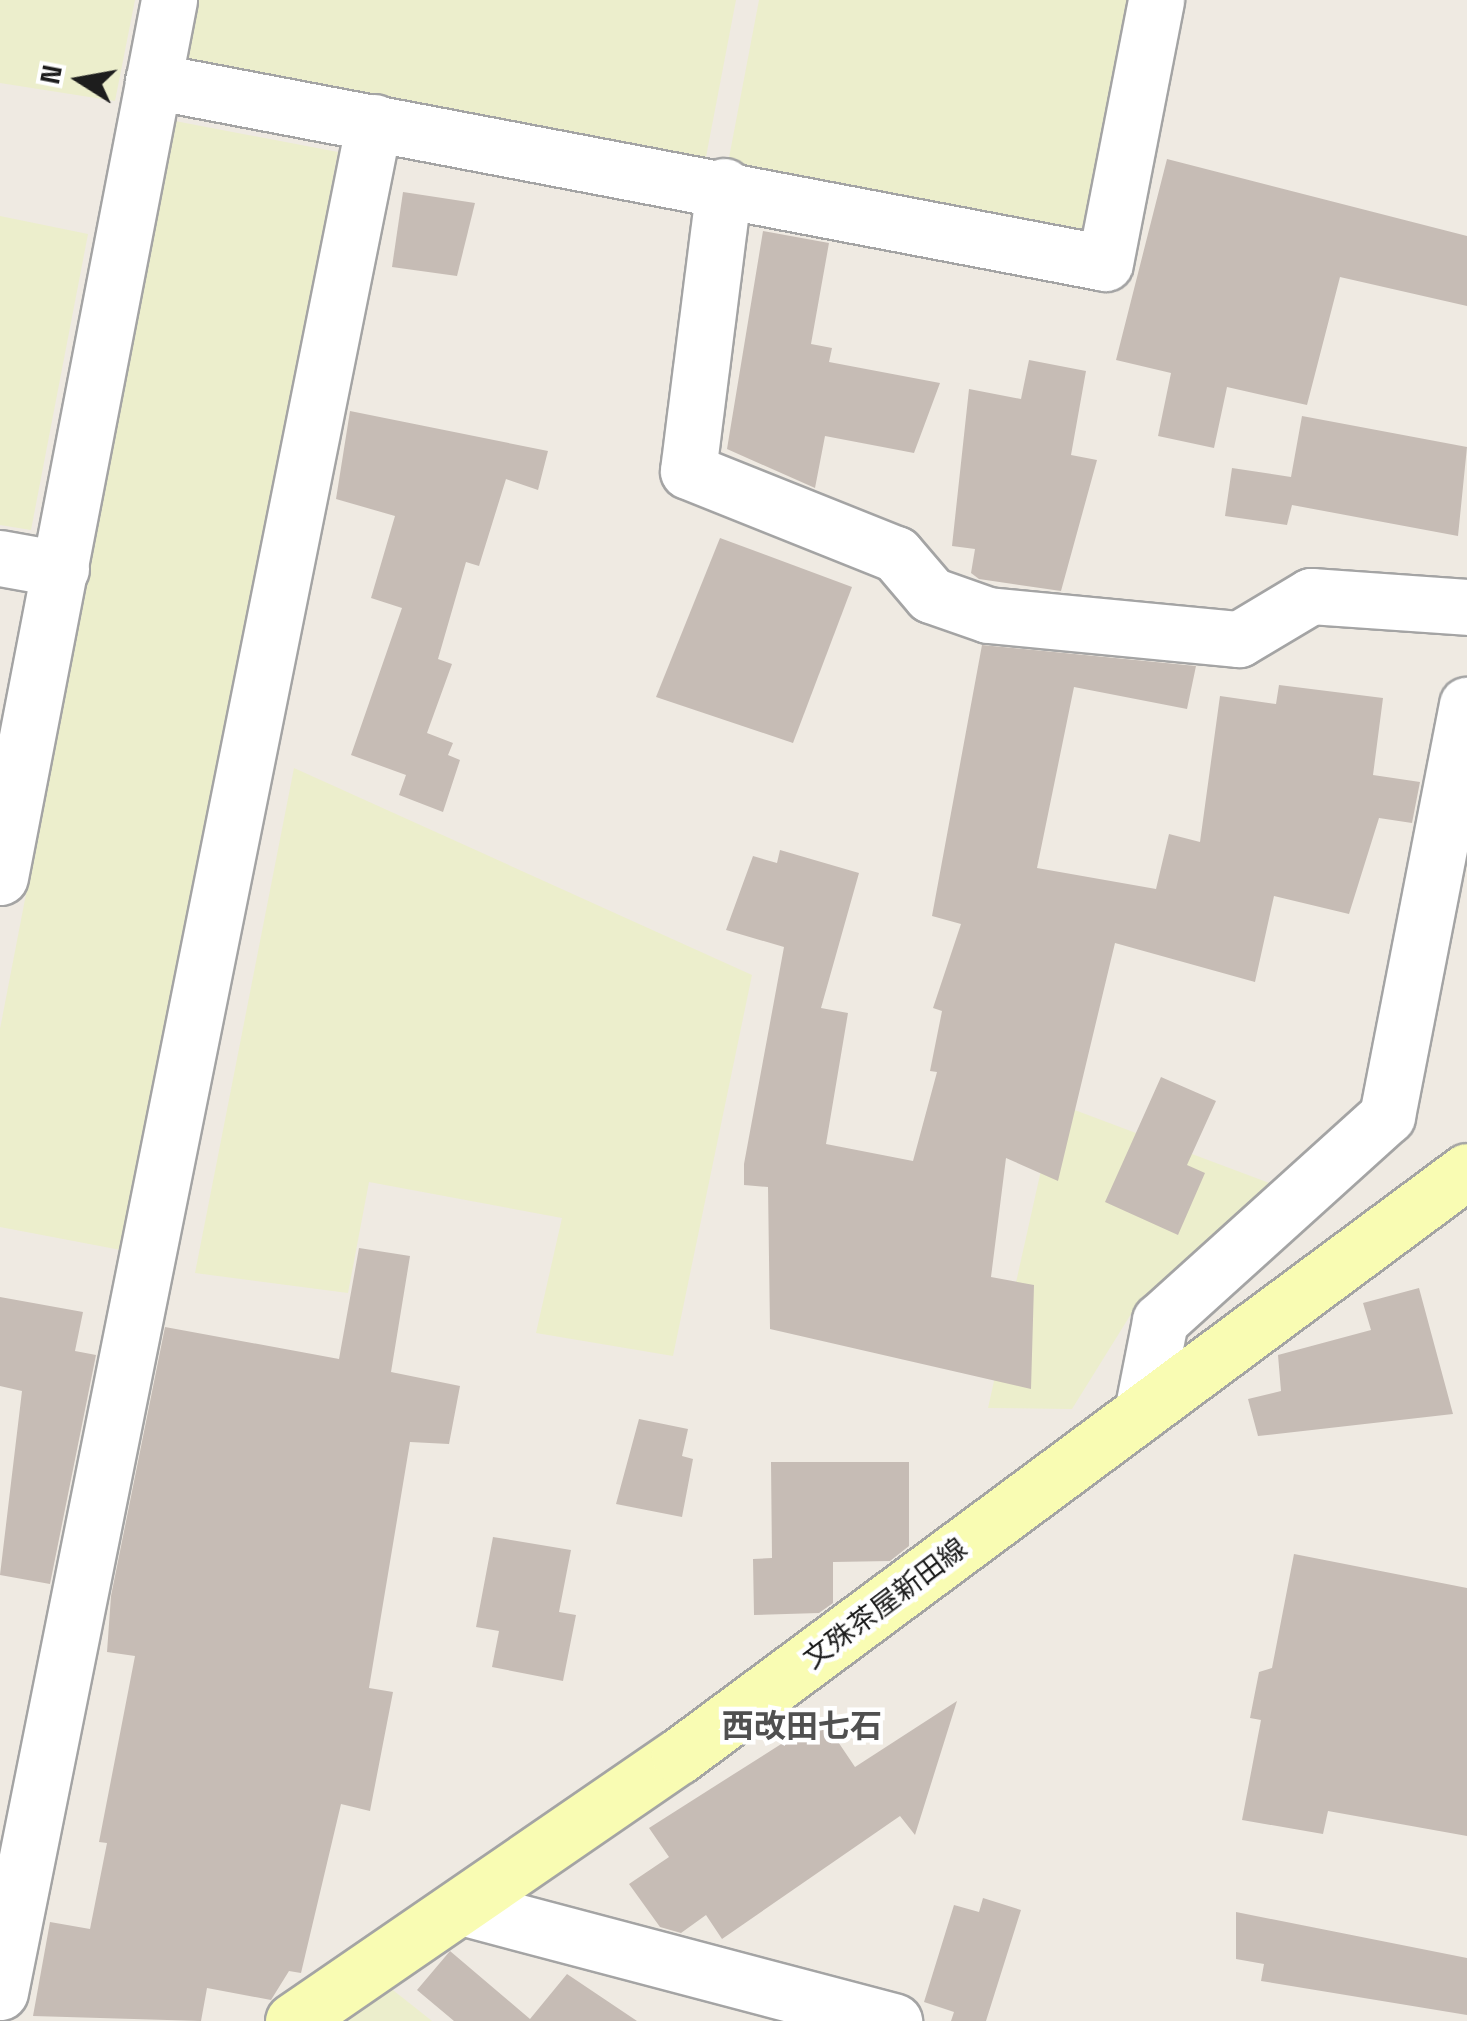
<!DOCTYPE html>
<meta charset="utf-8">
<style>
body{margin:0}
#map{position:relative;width:1467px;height:2021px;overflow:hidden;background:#efeae2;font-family:"Space Grotesk","Noto Sans JP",sans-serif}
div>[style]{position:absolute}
.farmland>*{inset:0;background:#eceecc}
.building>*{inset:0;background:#c6bcb5}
.roads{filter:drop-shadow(2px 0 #a4a4a4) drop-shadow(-2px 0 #a4a4a4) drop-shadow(0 2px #a4a4a4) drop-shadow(0 -2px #a4a4a4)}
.minor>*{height:55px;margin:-27.5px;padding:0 27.5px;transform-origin:27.5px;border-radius:27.5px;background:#fff}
.secondary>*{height:55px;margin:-27.5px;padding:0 27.5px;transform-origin:27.5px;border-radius:27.5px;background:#f9fcb3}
span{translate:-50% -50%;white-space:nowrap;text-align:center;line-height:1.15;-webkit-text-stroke:9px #fff;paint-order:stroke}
.street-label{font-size:28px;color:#1d1d1d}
.quarter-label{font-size:32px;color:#505050;font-weight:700}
.north{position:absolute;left:30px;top:30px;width:100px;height:100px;-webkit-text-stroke:8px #fff;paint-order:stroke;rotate:281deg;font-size:28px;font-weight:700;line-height:40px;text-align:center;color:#1d1d1d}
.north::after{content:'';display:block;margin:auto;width:35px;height:45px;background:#1d1d1d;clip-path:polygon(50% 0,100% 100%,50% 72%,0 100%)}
</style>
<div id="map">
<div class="farmland">
<i style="clip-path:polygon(0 0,135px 0,115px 101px,0 83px)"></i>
<i style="clip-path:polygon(188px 0,736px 0,705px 162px,177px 60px)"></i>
<i style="clip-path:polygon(759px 0,1139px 0,1093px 234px,728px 163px)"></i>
<i style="clip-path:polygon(175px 121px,338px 152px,126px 1251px,0 1227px,0 1029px)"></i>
<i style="clip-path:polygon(0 216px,88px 234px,31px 530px,0 525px)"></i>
<i style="clip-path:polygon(294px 768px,752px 975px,673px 1356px,536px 1333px,562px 1218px,369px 1182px,348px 1293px,195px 1273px)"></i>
<i style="clip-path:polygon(1056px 1103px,1288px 1190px,1141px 1298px,1072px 1409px,988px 1408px)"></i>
<i style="clip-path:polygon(379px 1979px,432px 2021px,332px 2021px)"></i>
</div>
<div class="building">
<i style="clip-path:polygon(1167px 159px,1467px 236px,1467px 306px,1340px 277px,1307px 405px,1227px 387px,1214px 448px,1158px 436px,1171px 373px,1116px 360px)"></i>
<i style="clip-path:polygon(403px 192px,475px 203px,457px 276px,392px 267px)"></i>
<i style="clip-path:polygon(763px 231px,829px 243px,811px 344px,832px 348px,829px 362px,940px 383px,914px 453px,825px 436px,815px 488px,727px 449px)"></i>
<i style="clip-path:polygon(1029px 360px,1086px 371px,1071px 455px,1097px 460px,1061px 591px,979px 579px,971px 573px,975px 549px,952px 546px,969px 389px,1021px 399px)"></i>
<i style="clip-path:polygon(350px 411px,548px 451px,538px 490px,506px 479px,479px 566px,466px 562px,438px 659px,452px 664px,427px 733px,453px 743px,448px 755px,460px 760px,443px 812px,399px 795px,406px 775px,351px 755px,402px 608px,371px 598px,395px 516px,336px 499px)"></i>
<i style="clip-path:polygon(1302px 416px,1467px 447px,1458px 536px,1292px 505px,1287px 525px,1225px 516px,1232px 468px,1291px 477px)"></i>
<i style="clip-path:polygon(720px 538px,852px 587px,793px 743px,656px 697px)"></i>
<i style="clip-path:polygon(982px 645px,1196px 666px,1187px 709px,1074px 687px,1037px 868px,1156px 889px,1169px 834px,1200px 842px,1220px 696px,1276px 704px,1279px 685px,1383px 698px,1373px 775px,1420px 782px,1412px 823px,1379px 818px,1349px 914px,1274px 896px,1255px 982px,1115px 943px,1058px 1181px,1006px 1158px,991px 1277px,1034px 1285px,1031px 1389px,770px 1329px,768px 1187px,744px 1185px,744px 1164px,784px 947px,726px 930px,753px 856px,777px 863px,780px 850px,859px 873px,821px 1008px,848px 1013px,826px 1144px,913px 1161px,937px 1072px,930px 1071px,942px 1011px,933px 1008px,961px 924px,932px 916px)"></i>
<i style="clip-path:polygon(1161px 1077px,1216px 1101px,1187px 1165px,1205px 1173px,1178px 1235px,1105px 1202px)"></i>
<i style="clip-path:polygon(359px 1248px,410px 1256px,391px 1372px,460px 1386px,449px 1444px,410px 1442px,369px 1688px,393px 1692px,370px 1811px,341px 1804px,301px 1973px,289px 1971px,271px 2000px,207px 1988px,201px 2021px,33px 2016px,50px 1922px,90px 1929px,107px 1843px,99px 1842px,135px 1656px,107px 1652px,111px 1596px,165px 1327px,339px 1359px)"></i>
<i style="clip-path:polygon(1419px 1288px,1453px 1414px,1258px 1436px,1248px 1399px,1281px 1391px,1278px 1355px,1371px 1330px,1363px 1303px)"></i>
<i style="clip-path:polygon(0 1297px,83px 1312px,75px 1351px,96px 1355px,50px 1584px,0 1575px,22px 1391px,0 1386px)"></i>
<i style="clip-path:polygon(639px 1419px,688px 1429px,682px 1456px,693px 1459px,682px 1517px,616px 1504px)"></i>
<i style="clip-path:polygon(771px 1462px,909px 1462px,909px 1546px,890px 1561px,833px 1562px,833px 1603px,819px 1613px,754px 1615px,753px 1559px,772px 1558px)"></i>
<i style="clip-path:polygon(493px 1537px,571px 1550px,559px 1612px,576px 1615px,563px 1681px,492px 1667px,499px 1631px,476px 1627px)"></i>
<i style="clip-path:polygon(1294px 1554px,1467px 1588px,1467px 1836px,1328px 1811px,1323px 1834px,1242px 1820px,1261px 1720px,1250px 1718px,1259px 1672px,1272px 1668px)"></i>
<i style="clip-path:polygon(957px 1701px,915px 1835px,900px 1816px,722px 1939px,706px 1915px,681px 1933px,660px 1927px,629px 1884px,669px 1857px,649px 1828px,822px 1718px,855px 1767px)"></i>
<i style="clip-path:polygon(983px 1898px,1021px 1910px,986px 2021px,951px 2021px,954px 2012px,924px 2002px,954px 1905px,979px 1912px)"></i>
<i style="clip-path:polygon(1236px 1912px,1467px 1958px,1467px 2015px,1261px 1981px,1264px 1964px,1236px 1959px)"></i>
<i style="clip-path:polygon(450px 1951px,530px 2019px,567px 1974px,637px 2021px,454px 2021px,417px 1990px)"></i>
</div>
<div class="roads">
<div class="minor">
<i style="left:153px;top:81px;width:969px;rotate:10.82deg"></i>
<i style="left:1105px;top:263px;width:268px;rotate:-79deg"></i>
<i style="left:724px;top:186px;width:287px;rotate:97.2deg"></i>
<i style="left:688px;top:471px;width:224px;rotate:21.8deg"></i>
<i style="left:896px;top:554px;width:54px;rotate:49.5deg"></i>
<i style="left:931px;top:595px;width:60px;rotate:19.3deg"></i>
<i style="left:988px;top:615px;width:252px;rotate:5.5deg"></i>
<i style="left:1239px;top:639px;width:84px;rotate:-30.8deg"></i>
<i style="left:1311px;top:596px;width:156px;rotate:4deg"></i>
<i style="left:0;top:558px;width:62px;rotate:10.2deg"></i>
<i style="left:0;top:877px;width:893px;rotate:-79.09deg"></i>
<i style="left:1142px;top:1412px;width:93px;rotate:-78.8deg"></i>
<i style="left:1160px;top:1321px;width:306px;rotate:-42.1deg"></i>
<i style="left:1387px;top:1116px;width:419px;rotate:-79deg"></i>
<i style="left:465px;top:1908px;width:444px;rotate:14.8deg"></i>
<i style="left:0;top:1992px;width:1907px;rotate:-78.69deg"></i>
</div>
<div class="secondary">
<i style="left:293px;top:2021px;width:468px;rotate:-34.5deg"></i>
<i style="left:679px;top:1756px;width:981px;rotate:-36.59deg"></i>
</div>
</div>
<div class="street-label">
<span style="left:885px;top:1603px;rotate:-37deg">文殊茶屋新田線</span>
</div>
<div class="quarter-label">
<span style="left:802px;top:1726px">西改田七石</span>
</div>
<div class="north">N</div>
</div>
